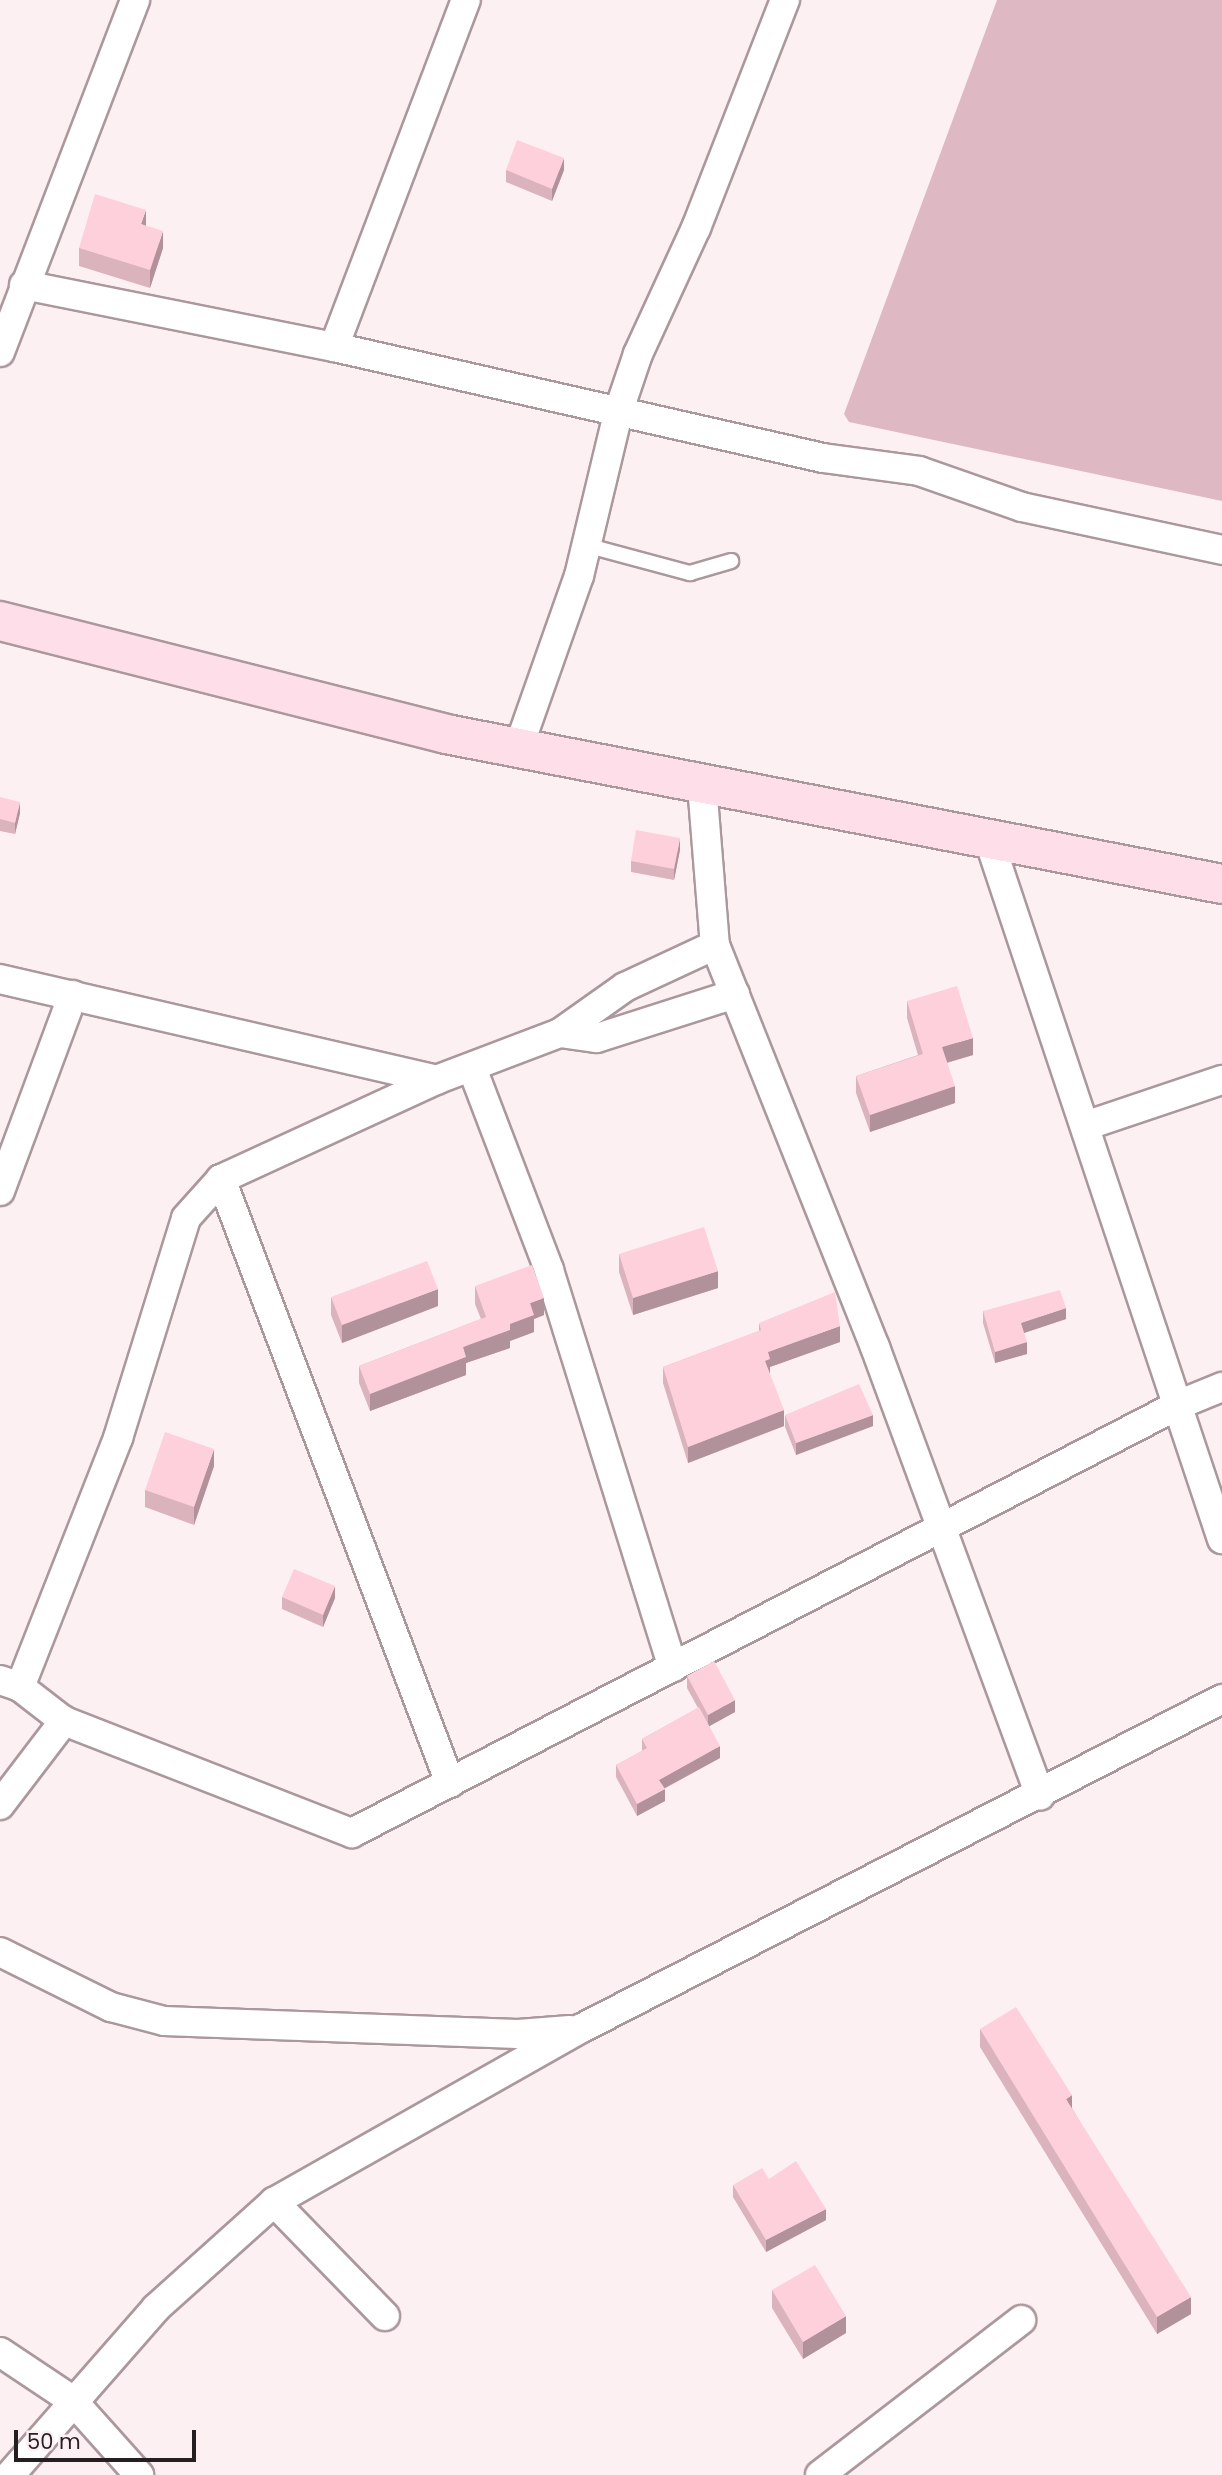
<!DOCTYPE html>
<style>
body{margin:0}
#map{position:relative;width:1222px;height:2475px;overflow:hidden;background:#fdf0f3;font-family:Poppins,sans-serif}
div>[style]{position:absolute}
.green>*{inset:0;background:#deb8c2}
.roads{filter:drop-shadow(2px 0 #ab989d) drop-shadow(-2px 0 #ab989d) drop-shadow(0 2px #ab989d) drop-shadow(0 -2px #ab989d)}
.lane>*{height:14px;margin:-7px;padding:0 7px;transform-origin:7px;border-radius:7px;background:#fff}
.street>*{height:28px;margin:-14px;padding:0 14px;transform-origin:14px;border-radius:14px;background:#fff}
.secondary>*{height:38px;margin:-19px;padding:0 19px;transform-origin:19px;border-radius:19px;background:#fedfe9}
.wall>*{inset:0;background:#dab3bd}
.shaded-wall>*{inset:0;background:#b1929a}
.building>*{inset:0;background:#fdd0dc}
span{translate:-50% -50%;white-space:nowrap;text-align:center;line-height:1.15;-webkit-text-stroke:7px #fdf0f3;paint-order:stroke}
.scale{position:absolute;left:14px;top:2430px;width:182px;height:32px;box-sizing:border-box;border:4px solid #261f21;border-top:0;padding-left:9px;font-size:21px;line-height:24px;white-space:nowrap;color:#261f21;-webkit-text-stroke:5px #fdf0f3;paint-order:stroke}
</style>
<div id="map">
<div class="green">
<i style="clip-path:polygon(997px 0,1222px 0,1222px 501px,849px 422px,844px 414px)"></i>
</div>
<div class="roads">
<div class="lane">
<i style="left:589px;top:546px;width:105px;rotate:15deg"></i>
<i style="left:690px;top:573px;width:43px;rotate:-16.3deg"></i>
</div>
<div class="street">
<i style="left:24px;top:285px;width:316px;rotate:11.3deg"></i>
<i style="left:334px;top:347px;width:501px;rotate:12.79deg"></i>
<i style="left:823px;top:458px;width:97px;rotate:7.7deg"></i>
<i style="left:919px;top:471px;width:109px;rotate:19.3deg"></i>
<i style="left:1022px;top:507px;width:205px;rotate:12.1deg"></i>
<i style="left:334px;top:347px;width:371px;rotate:-69.2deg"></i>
<i style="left:0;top:352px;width:377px;rotate:-69deg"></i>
<i style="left:518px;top:749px;width:183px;rotate:-70.6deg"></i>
<i style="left:579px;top:576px;width:171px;rotate:-76.5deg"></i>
<i style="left:619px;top:410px;width:59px;rotate:-71.3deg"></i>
<i style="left:638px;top:354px;width:139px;rotate:-65.3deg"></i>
<i style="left:696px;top:228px;width:245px;rotate:-68.7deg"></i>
<i style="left:702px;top:785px;width:161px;rotate:85.4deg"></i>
<i style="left:715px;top:945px;width:433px;rotate:68.3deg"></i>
<i style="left:875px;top:1347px;width:478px;rotate:69.8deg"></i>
<i style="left:989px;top:840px;width:737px;rotate:71.57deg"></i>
<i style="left:0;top:979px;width:448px;rotate:13deg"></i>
<i style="left:560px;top:1033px;width:37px;rotate:8deg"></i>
<i style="left:597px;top:1038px;width:145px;rotate:-17.7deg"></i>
<i style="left:472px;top:1068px;width:216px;rotate:69.1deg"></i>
<i style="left:549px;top:1270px;width:416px;rotate:72.7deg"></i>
<i style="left:1085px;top:1126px;width:145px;rotate:-18.6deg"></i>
<i style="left:221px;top:1179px;width:646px;rotate:69.24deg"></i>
<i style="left:0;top:1191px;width:209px;rotate:-69.6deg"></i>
<i style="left:0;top:1680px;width:21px;rotate:19deg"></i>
<i style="left:20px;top:1687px;width:56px;rotate:37.7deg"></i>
<i style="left:64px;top:1721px;width:309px;rotate:21.3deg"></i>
<i style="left:352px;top:1833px;width:930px;rotate:-27.39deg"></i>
<i style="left:1178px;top:1405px;width:48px;rotate:-22.2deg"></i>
<i style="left:20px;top:1687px;width:268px;rotate:-68.5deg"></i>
<i style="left:118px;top:1438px;width:230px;rotate:-72.8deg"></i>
<i style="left:186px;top:1218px;width:52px;rotate:-48.1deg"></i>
<i style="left:221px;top:1179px;width:237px;rotate:-24.7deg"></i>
<i style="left:436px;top:1080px;width:133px;rotate:-20.8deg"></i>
<i style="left:560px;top:1033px;width:80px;rotate:-35.3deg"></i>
<i style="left:625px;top:987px;width:99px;rotate:-25deg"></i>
<i style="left:0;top:1805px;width:106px;rotate:-52.7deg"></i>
<i style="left:0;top:1952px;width:124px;rotate:26.4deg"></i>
<i style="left:111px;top:2007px;width:55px;rotate:14.8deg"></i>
<i style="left:164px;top:2021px;width:354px;rotate:2.1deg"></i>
<i style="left:518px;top:2034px;width:52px;rotate:-4.4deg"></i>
<i style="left:274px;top:2202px;width:159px;rotate:45.8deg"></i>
<i style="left:0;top:2352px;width:87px;rotate:33.7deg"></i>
<i style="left:72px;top:2400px;width:101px;rotate:48.2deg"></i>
<i style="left:10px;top:2475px;width:222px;rotate:-48.8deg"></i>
<i style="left:156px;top:2308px;width:159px;rotate:-41.9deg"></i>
<i style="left:274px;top:2202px;width:352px;rotate:-29.5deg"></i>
<i style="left:580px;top:2029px;width:722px;rotate:-27.2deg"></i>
<i style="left:820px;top:2475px;width:254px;rotate:-37.6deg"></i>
</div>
<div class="secondary">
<i style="left:0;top:621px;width:460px;rotate:14.2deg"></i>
<i style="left:446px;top:734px;width:790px;rotate:10.94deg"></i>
</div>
</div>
<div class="wall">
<i style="clip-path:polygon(506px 170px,564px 170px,552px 201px,506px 182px)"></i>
<i style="clip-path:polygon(146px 226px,163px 248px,150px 288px,79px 266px,79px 248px)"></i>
<i style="clip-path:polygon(0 797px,20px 813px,15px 834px,0 831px)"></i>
<i style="clip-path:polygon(680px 850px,674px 880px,631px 872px,631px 861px)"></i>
<i style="clip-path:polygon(907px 1001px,973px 1055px,947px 1063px,955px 1103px,870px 1132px,856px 1093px,856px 1076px,918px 1055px,907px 1018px)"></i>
<i style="clip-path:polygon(619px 1254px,718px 1288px,633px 1315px,619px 1272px)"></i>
<i style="clip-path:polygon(475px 1286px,544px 1315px,534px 1319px,534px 1332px,510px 1341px,510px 1348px,466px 1363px,466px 1375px,370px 1411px,359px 1383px,359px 1366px,481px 1319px,475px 1304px)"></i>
<i style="clip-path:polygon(331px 1297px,438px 1306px,342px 1343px,331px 1315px)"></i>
<i style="clip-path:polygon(983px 1311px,1066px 1319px,1024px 1333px,1027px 1354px,995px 1363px,983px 1323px)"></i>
<i style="clip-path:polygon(759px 1323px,840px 1342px,770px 1367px,770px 1375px,784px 1426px,688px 1463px,663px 1383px,663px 1367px,759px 1331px)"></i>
<i style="clip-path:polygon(785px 1415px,873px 1426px,796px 1455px,785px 1427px)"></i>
<i style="clip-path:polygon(214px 1466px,194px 1525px,145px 1507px,145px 1490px)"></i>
<i style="clip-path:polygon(282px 1597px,335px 1598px,323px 1627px,282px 1609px)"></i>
<i style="clip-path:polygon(687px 1676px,735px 1712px,709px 1726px,720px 1758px,664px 1789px,665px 1801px,637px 1816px,616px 1777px,616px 1765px,642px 1751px,642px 1739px,698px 1708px,687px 1688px)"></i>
<i style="clip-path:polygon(980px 2029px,1072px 2108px,1191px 2314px,1157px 2334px,980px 2047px)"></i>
<i style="clip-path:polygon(733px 2185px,826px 2220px,766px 2252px,733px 2197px)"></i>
<i style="clip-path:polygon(772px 2290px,846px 2333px,803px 2359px,772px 2308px)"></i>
</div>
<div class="shaded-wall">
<i style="clip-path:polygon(564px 158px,564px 170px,552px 201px,552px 189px)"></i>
<i style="clip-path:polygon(146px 210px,146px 227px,141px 224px)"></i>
<i style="clip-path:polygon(163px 231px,163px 248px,150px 288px,150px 270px)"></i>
<i style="clip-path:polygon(20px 802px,20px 813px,15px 834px,15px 823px)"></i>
<i style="clip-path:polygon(680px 838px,680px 850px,674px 880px,674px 869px)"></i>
<i style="clip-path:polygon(973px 1038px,973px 1055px,942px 1064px,942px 1047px)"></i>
<i style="clip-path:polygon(955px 1086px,955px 1103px,870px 1132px,870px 1115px)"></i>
<i style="clip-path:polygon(718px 1271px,718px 1288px,633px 1315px,633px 1298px)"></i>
<i style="clip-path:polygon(438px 1289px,438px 1306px,342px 1343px,342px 1325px)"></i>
<i style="clip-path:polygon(544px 1298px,544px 1315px,534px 1319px,534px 1332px,510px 1341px,510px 1348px,466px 1363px,466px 1375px,370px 1411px,370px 1394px,510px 1324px,530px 1303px)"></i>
<i style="clip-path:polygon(1066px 1308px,1066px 1319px,1021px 1334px,1021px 1323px)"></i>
<i style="clip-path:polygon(840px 1326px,840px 1342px,770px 1367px,770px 1375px,765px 1361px,768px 1352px)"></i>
<i style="clip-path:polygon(1027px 1342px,1027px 1354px,995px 1363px,995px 1352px)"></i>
<i style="clip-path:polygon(784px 1410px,784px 1426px,688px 1463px,688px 1447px)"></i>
<i style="clip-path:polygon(873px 1415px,873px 1426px,796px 1455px,796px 1443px)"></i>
<i style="clip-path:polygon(214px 1449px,214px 1466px,194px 1525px,194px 1507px)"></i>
<i style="clip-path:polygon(335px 1586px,335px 1598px,323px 1627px,323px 1615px)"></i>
<i style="clip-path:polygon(735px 1700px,735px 1712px,708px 1727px,708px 1715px)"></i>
<i style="clip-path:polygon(720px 1746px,720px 1758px,659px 1791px,659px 1780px)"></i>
<i style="clip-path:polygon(665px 1789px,665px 1801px,637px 1816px,637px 1804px)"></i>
<i style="clip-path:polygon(1072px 2095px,1072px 2112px,1066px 2099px)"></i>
<i style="clip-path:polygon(826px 2209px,826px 2220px,766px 2252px,766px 2240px)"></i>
<i style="clip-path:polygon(1191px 2297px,1191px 2314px,1157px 2334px,1157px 2317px)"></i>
<i style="clip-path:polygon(846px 2316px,846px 2333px,803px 2359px,803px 2342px)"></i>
</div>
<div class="building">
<i style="clip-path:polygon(517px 140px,564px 158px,552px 189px,506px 170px)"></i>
<i style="clip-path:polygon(95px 194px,146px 210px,141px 224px,163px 231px,150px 270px,79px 248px)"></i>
<i style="clip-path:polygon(0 797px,20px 802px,15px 823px,0 819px)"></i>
<i style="clip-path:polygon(636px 830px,680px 838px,674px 869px,631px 861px)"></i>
<i style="clip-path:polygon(957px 986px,973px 1038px,942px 1047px,955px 1086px,870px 1115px,856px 1076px,923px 1054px,907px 1001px)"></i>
<i style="clip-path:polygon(704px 1227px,718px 1271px,633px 1298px,619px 1254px)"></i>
<i style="clip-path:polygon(427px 1261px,438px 1289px,342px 1325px,331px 1297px)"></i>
<i style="clip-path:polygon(532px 1265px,544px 1298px,530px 1303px,534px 1315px,510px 1324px,510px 1330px,463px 1347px,466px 1357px,370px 1394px,359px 1366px,486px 1317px,475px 1286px)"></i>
<i style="clip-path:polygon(1060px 1290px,1066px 1308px,1021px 1323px,1027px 1342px,995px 1352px,983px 1311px)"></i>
<i style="clip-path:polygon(835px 1292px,840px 1326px,768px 1352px,770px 1359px,765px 1361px,784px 1410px,688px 1447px,663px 1367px,761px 1330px,759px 1323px)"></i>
<i style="clip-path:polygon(859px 1384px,873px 1415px,796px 1443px,785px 1415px)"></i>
<i style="clip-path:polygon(165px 1432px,214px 1449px,194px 1507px,145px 1490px)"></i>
<i style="clip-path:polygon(294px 1569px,335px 1586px,323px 1615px,282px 1597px)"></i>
<i style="clip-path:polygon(714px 1661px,735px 1700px,708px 1715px,687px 1676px)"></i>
<i style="clip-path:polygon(699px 1707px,720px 1746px,659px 1780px,665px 1789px,637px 1804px,616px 1765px,647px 1748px,642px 1739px)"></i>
<i style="clip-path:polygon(1016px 2007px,1072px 2095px,1066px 2099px,1191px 2297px,1157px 2317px,980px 2029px)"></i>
<i style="clip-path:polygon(796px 2161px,826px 2209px,766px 2240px,733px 2185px,762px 2168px,769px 2179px)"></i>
<i style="clip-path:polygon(815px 2265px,846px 2316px,803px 2342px,772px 2290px)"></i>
</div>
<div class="scale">50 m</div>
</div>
